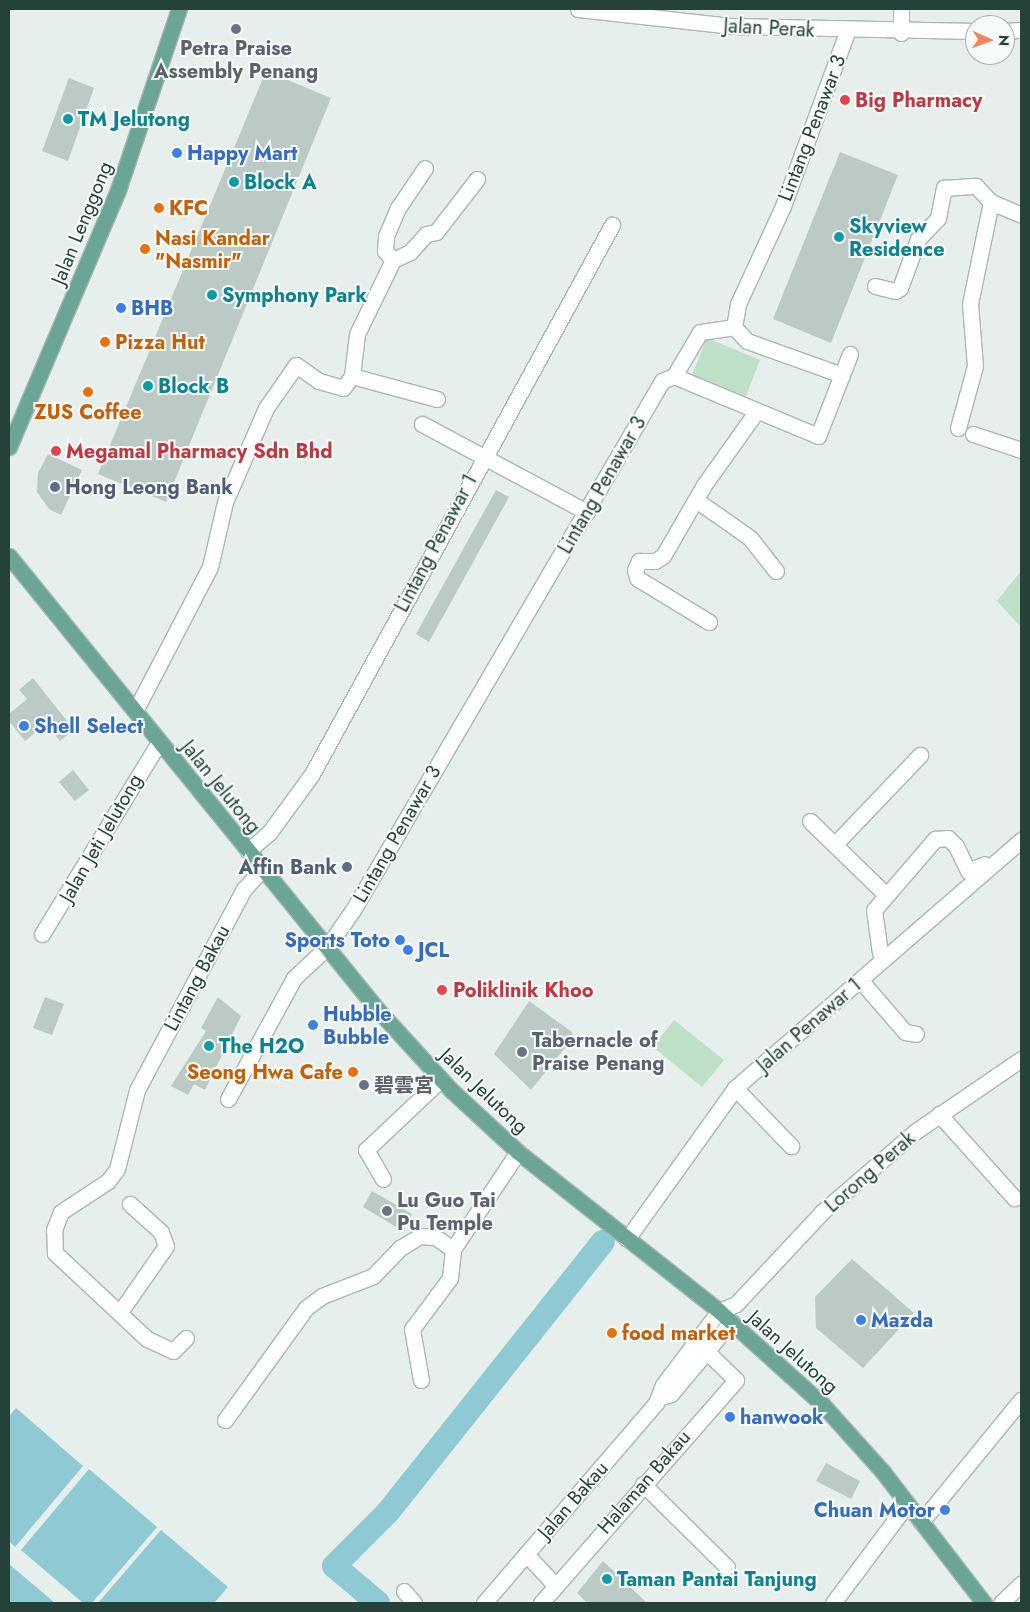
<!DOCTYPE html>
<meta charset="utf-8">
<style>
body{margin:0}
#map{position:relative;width:1030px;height:1612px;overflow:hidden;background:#e6efeb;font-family:Jost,"Noto Sans SC",sans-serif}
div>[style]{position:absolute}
.green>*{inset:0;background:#bfe0c8}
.water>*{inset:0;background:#8ec9d4}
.river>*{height:24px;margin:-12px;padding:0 12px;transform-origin:12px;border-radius:12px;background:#8ec9d4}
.building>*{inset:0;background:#bbcac4}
.roads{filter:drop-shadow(1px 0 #a8b8b2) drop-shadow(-1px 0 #a8b8b2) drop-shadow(0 1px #a8b8b2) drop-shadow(0 -1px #a8b8b2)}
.street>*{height:15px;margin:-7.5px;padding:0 7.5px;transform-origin:7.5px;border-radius:7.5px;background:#fff}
.secondary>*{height:15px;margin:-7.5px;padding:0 7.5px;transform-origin:7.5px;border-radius:7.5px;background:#fff}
.primary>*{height:15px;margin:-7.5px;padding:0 7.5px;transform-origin:7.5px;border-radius:7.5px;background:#6aa596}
.dots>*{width:14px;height:14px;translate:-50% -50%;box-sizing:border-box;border:2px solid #f7fbf9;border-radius:50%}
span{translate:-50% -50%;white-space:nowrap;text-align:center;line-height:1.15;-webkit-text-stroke:4px #f7fbf9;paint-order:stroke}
.street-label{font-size:20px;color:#24423a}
.worship-label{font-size:20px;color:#5b616d;font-weight:700}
.left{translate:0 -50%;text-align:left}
.health-label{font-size:20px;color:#be3a42;font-weight:700}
.culture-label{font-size:20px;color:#0d838f;font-weight:700}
.shop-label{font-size:20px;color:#366cbe;font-weight:700}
.right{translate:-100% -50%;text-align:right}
.food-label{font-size:20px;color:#c56008;font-weight:700}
.service-label{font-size:20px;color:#4e5e75;font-weight:700}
.frame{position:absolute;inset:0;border:10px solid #24423a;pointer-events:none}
.north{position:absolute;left:965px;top:15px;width:50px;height:50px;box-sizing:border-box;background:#f7fbf9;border:1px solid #a3b1ad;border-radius:50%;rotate:92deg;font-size:14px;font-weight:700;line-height:20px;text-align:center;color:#24423a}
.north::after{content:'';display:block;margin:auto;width:18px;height:22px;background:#f4845f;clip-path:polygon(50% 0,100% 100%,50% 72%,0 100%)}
</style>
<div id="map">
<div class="green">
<i style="clip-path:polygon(707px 338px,760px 360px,743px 404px,689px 382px)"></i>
<i style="clip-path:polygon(1021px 571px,1021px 627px,997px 601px)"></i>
<i style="clip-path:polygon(674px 1020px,724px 1060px,702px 1087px,653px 1047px)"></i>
</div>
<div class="water">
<i style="clip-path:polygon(16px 1408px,83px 1466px,15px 1547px,9px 1541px,9px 1416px)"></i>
<i style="clip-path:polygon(89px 1469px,157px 1527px,92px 1603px,83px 1603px,21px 1550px)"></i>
<i style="clip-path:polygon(161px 1530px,228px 1587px,214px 1603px,98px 1603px)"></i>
<i style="clip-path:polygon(9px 1564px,55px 1603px,9px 1603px)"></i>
</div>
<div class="river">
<i style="left:378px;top:1603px;width:57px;rotate:-139.9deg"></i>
<i style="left:334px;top:1566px;width:76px;rotate:-45deg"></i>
<i style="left:388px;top:1512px;width:345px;rotate:-51.5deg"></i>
</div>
<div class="building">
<i style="clip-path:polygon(266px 71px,331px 98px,166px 502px,98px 474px)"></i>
<i style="clip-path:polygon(69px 78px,94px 88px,68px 161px,42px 151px)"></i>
<i style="clip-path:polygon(840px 152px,898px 175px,831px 343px,773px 319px)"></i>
<i style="clip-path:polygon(48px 454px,82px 470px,61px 515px,49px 509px,37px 492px,38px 473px)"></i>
<i style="clip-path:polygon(496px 490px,509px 497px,429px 642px,416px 634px)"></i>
<i style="clip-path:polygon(33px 678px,74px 730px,60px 741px,46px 724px,25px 741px,9px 721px,9px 714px,27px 699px,19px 690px)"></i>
<i style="clip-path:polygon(73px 770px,89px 790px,75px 801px,59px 782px)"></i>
<i style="clip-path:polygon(45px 997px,64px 1004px,52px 1035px,33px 1028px)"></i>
<i style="clip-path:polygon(218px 997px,241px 1016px,205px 1090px,194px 1084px,188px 1095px,171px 1086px,206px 1031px,201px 1028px)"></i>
<i style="clip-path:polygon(529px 1001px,572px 1032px,573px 1038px,531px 1090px,494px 1054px)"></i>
<i style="clip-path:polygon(372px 1191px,412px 1214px,403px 1231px,363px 1207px)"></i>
<i style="clip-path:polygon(852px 1259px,914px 1313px,863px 1368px,816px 1328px,815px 1297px)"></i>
<i style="clip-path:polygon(826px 1463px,860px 1481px,851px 1499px,816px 1481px)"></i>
<i style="clip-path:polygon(603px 1561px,647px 1603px,587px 1603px,577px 1593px)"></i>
</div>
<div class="roads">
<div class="street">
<i style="left:901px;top:9px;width:24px;rotate:90deg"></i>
<i style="left:393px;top:260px;width:19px;rotate:-25deg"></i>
<i style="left:410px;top:252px;width:24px;rotate:-48deg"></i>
<i style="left:426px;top:234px;width:10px;rotate:-11deg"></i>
<i style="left:436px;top:232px;width:67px;rotate:-52.3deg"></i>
<i style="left:875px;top:286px;width:21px;rotate:14deg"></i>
<i style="left:895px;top:291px;width:6px;rotate:-31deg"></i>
<i style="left:900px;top:288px;width:52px;rotate:-69.8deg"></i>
<i style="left:918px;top:239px;width:29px;rotate:-46deg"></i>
<i style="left:938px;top:218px;width:31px;rotate:-79deg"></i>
<i style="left:944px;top:188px;width:32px;rotate:-4deg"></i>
<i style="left:976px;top:186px;width:22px;rotate:47deg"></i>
<i style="left:991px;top:202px;width:33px;rotate:23deg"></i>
<i style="left:734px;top:327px;width:19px;rotate:47deg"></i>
<i style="left:747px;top:341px;width:101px;rotate:19.7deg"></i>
<i style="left:352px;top:376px;width:42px;rotate:-83.2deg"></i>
<i style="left:357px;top:334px;width:82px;rotate:-64.1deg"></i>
<i style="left:393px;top:260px;width:12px;rotate:-132deg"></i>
<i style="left:385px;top:251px;width:15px;rotate:-86deg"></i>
<i style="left:386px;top:236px;width:30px;rotate:-67deg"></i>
<i style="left:398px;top:208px;width:48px;rotate:-56deg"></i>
<i style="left:674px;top:376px;width:156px;rotate:22.6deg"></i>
<i style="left:818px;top:436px;width:88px;rotate:-68.7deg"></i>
<i style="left:422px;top:424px;width:187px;rotate:28.1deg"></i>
<i style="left:958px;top:428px;width:64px;rotate:-74.7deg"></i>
<i style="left:975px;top:366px;width:62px;rotate:-94.6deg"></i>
<i style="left:970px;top:304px;width:104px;rotate:-78.4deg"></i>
<i style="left:973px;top:434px;width:51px;rotate:18.4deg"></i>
<i style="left:696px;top:500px;width:66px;rotate:35.1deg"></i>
<i style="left:750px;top:538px;width:42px;rotate:51.8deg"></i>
<i style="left:709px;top:622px;width:84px;rotate:-148.6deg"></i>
<i style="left:637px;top:578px;width:8px;rotate:-104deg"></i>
<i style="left:635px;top:570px;width:10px;rotate:-66deg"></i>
<i style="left:639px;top:561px;width:16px"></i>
<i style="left:655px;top:561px;width:9px;rotate:-32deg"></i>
<i style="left:663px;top:556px;width:82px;rotate:-60deg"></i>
<i style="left:704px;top:485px;width:90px;rotate:-54.5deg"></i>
<i style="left:135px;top:711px;width:162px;rotate:-62.5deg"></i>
<i style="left:210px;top:567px;width:67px;rotate:-77deg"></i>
<i style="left:225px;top:502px;width:103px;rotate:-66.4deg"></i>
<i style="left:266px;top:408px;width:52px;rotate:-55.1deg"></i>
<i style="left:296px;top:365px;width:28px;rotate:35deg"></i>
<i style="left:319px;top:381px;width:25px;rotate:16deg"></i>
<i style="left:343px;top:388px;width:15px;rotate:-53deg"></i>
<i style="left:352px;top:376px;width:88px;rotate:15.1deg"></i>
<i style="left:810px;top:821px;width:105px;rotate:44.2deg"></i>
<i style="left:836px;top:843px;width:122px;rotate:-46.3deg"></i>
<i style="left:248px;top:851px;width:28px;rotate:-41deg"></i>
<i style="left:269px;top:833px;width:73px;rotate:-53.9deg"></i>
<i style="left:312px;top:774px;width:626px;rotate:-61.35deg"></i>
<i style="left:42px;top:934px;width:225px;rotate:-58.6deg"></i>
<i style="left:880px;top:953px;width:43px;rotate:-97.9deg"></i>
<i style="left:874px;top:910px;width:94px;rotate:-49.3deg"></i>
<i style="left:935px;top:839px;width:13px;rotate:-4deg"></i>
<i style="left:948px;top:838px;width:11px;rotate:45deg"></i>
<i style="left:956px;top:846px;width:28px;rotate:64deg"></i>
<i style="left:968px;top:871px;width:18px;rotate:-22deg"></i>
<i style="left:861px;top:981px;width:67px;rotate:49.2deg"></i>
<i style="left:905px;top:1032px;width:11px;rotate:10deg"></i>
<i style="left:735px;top:1088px;width:81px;rotate:46deg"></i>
<i style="left:228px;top:1099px;width:138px;rotate:-61.4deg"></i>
<i style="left:294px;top:978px;width:45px;rotate:-43.2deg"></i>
<i style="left:327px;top:947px;width:45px;rotate:-54.9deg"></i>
<i style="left:353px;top:910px;width:613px;rotate:-59.71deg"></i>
<i style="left:662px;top:381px;width:13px;rotate:-23deg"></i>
<i style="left:674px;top:376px;width:51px;rotate:-59.4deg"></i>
<i style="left:700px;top:332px;width:34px;rotate:-8deg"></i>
<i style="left:734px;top:327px;width:23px;rotate:-80deg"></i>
<i style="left:738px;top:304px;width:108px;rotate:-65.3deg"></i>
<i style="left:783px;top:206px;width:185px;rotate:-69.8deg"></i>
<i style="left:939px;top:1114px;width:113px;rotate:48.2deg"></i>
<i style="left:383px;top:1179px;width:34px;rotate:-120deg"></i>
<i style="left:366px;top:1150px;width:103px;rotate:-43.4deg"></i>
<i style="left:627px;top:1239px;width:186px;rotate:-54.4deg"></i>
<i style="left:735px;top:1088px;width:379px;rotate:-40.9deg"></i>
<i style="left:120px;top:1312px;width:80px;rotate:-55.1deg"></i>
<i style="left:166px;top:1246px;width:15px;rotate:-110deg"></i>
<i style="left:161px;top:1232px;width:42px;rotate:-137.9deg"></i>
<i style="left:186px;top:1338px;width:18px;rotate:135deg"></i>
<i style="left:173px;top:1351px;width:29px;rotate:-155deg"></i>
<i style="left:147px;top:1339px;width:126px;rotate:-136.9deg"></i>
<i style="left:55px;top:1253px;width:23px;rotate:-92deg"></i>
<i style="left:54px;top:1230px;width:19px;rotate:-69deg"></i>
<i style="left:61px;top:1212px;width:56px;rotate:-33.4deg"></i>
<i style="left:108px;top:1181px;width:15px;rotate:-53deg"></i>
<i style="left:117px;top:1169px;width:81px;rotate:-75.8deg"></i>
<i style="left:137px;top:1090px;width:228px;rotate:-62deg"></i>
<i style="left:244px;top:889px;width:27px;rotate:-48deg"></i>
<i style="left:421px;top:1380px;width:52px;rotate:-100deg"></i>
<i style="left:412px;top:1329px;width:64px;rotate:-53.3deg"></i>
<i style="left:450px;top:1278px;width:29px;rotate:-84deg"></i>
<i style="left:453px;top:1249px;width:117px;rotate:-56.2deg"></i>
<i style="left:661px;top:1397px;width:10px;rotate:-17deg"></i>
<i style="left:671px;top:1394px;width:94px;rotate:-50.2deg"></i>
<i style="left:225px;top:1420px;width:138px;rotate:-54.1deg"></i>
<i style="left:306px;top:1308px;width:20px;rotate:-37deg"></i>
<i style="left:322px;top:1296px;width:55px;rotate:-21.4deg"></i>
<i style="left:373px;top:1276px;width:39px;rotate:-46deg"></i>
<i style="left:400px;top:1248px;width:23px;rotate:-31deg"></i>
<i style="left:420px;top:1236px;width:15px;rotate:4deg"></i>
<i style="left:435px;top:1237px;width:22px;rotate:34deg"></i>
<i style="left:643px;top:1484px;width:118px;rotate:44.7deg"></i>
<i style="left:921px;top:1522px;width:158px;rotate:-50.7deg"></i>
<i style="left:526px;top:1554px;width:41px;rotate:47deg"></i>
<i style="left:404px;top:1591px;width:16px;rotate:50deg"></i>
<i style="left:484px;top:1603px;width:264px;rotate:-49.3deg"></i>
<i style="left:656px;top:1403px;width:19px;rotate:-69deg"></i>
<i style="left:663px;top:1385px;width:93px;rotate:-52.9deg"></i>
<i style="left:541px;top:1603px;width:296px;rotate:-48.8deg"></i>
<i style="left:736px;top:1380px;width:40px;rotate:-136deg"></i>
<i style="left:833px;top:1603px;width:124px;rotate:-53.2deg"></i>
<i style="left:1001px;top:1603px;width:28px;rotate:-44deg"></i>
</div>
<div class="secondary">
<i style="left:578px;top:9px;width:156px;rotate:6.3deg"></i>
<i style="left:733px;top:26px;width:242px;rotate:1.2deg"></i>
<i style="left:1005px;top:31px;width:16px;rotate:-4deg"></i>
<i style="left:719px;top:1311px;width:18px;rotate:-22deg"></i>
<i style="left:736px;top:1304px;width:126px;rotate:-46.9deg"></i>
<i style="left:822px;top:1212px;width:124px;rotate:-40.8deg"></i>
<i style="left:916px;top:1131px;width:127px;rotate:-34.4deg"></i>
</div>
<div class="primary">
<i style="left:9px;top:447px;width:279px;rotate:-67deg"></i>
<i style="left:118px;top:190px;width:191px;rotate:-71.4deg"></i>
<i style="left:9px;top:556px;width:584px;rotate:50.91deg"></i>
<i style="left:377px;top:1009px;width:110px;rotate:47.6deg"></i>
<i style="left:451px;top:1090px;width:91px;rotate:42.8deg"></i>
<i style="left:518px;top:1152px;width:256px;rotate:38.3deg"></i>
<i style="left:719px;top:1311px;width:139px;rotate:42.1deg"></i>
<i style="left:822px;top:1404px;width:91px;rotate:48.1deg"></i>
<i style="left:883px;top:1472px;width:165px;rotate:52.4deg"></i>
</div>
</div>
<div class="dots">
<i style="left:236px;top:29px;background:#6b7280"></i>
<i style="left:845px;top:100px;background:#e0444e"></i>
<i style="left:68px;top:119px;background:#0f9aa8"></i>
<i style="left:177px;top:153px;background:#3f7fe0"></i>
<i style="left:234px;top:182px;background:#0f9aa8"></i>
<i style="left:159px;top:208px;background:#e8710a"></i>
<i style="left:839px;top:237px;background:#0f9aa8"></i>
<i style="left:145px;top:249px;background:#e8710a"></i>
<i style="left:212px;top:295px;background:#0f9aa8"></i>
<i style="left:121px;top:308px;background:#3f7fe0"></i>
<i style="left:105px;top:342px;background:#e8710a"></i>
<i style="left:148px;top:386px;background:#0f9aa8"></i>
<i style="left:88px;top:392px;background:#e8710a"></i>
<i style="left:56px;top:451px;background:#e0444e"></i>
<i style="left:55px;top:487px;background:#5c6f8a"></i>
<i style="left:24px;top:726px;background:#3f7fe0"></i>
<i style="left:347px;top:867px;background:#5c6f8a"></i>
<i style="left:400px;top:940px;background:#3f7fe0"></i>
<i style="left:408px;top:950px;background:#3f7fe0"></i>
<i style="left:442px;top:990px;background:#e0444e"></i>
<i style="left:313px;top:1025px;background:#3f7fe0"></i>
<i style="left:209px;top:1046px;background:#0f9aa8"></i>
<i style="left:522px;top:1052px;background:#6b7280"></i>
<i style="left:353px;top:1072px;background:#e8710a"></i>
<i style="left:364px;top:1085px;background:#6b7280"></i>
<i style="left:387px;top:1211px;background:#6b7280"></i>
<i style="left:861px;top:1320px;background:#3f7fe0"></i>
<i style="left:612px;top:1333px;background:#e8710a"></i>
<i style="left:730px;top:1417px;background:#3f7fe0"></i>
<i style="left:945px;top:1510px;background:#3f7fe0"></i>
<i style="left:607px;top:1579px;background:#0f9aa8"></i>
</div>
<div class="street-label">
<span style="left:769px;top:28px;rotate:3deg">Jalan Perak</span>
<span style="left:812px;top:128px;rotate:-69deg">Lintang Penawar 3</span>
<span style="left:82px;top:223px;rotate:-68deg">Jalan Lenggong</span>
<span style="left:602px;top:485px;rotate:-60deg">Lintang Penawar 3</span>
<span style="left:436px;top:543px;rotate:-62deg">Lintang Penawar 1</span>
<span style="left:221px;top:787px;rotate:51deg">Jalan Jelutong</span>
<span style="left:397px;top:834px;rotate:-60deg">Lintang Penawar 3</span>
<span style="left:101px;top:838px;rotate:-60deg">Jalan Jeti Jelutong</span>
<span style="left:197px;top:978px;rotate:-62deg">Lintang Bakau</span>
<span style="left:809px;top:1025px;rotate:-41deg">Jalan Penawar 1</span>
<span style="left:484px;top:1091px;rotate:44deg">Jalan Jelutong</span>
<span style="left:870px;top:1172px;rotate:-41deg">Lorong Perak</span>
<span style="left:793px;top:1352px;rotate:42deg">Jalan Jelutong</span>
<span style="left:644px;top:1482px;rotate:-49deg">Halaman Bakau</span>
<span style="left:573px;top:1500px;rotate:-49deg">Jalan Bakau</span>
</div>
<div class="worship-label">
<span style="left:236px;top:60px">Petra Praise<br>Assembly Penang</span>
<span class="left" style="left:532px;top:1052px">Tabernacle of<br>Praise Penang</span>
<span class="left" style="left:374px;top:1085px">碧雲宮</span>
<span class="left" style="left:397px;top:1212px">Lu Guo Tai<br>Pu Temple</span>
</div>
<div class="health-label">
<span class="left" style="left:855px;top:100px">Big Pharmacy</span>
<span class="left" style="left:66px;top:451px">Megamal Pharmacy Sdn Bhd</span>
<span class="left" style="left:453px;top:990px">Poliklinik Khoo</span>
</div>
<div class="culture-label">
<span class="left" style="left:78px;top:119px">TM Jelutong</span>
<span class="left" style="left:244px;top:182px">Block A</span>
<span class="left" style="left:849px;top:238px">Skyview<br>Residence</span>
<span class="left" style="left:222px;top:295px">Symphony Park</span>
<span class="left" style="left:158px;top:386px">Block B</span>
<span class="left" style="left:219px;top:1046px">The H2O</span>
<span class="left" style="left:617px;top:1579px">Taman Pantai Tanjung</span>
</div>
<div class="shop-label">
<span class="left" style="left:187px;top:153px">Happy Mart</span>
<span class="left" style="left:131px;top:308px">BHB</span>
<span class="left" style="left:34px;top:726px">Shell Select</span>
<span class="right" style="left:390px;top:940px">Sports Toto</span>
<span class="left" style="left:418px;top:950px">JCL</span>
<span class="left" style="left:323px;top:1026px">Hubble<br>Bubble</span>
<span class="left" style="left:871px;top:1320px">Mazda</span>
<span class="left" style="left:740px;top:1417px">hanwook</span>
<span class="right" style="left:935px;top:1510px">Chuan Motor</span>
</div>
<div class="food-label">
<span class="left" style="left:169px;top:208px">KFC</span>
<span class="left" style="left:155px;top:250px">Nasi Kandar<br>"Nasmir"</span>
<span class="left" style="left:115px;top:342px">Pizza Hut</span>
<span style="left:88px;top:412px">ZUS Coffee</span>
<span class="right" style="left:343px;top:1072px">Seong Hwa Cafe</span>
<span class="left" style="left:622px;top:1333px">food market</span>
</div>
<div class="service-label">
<span class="left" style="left:65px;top:487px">Hong Leong Bank</span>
<span class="right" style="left:337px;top:867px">Affin Bank</span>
</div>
<div class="frame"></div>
<div class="north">N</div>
</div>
